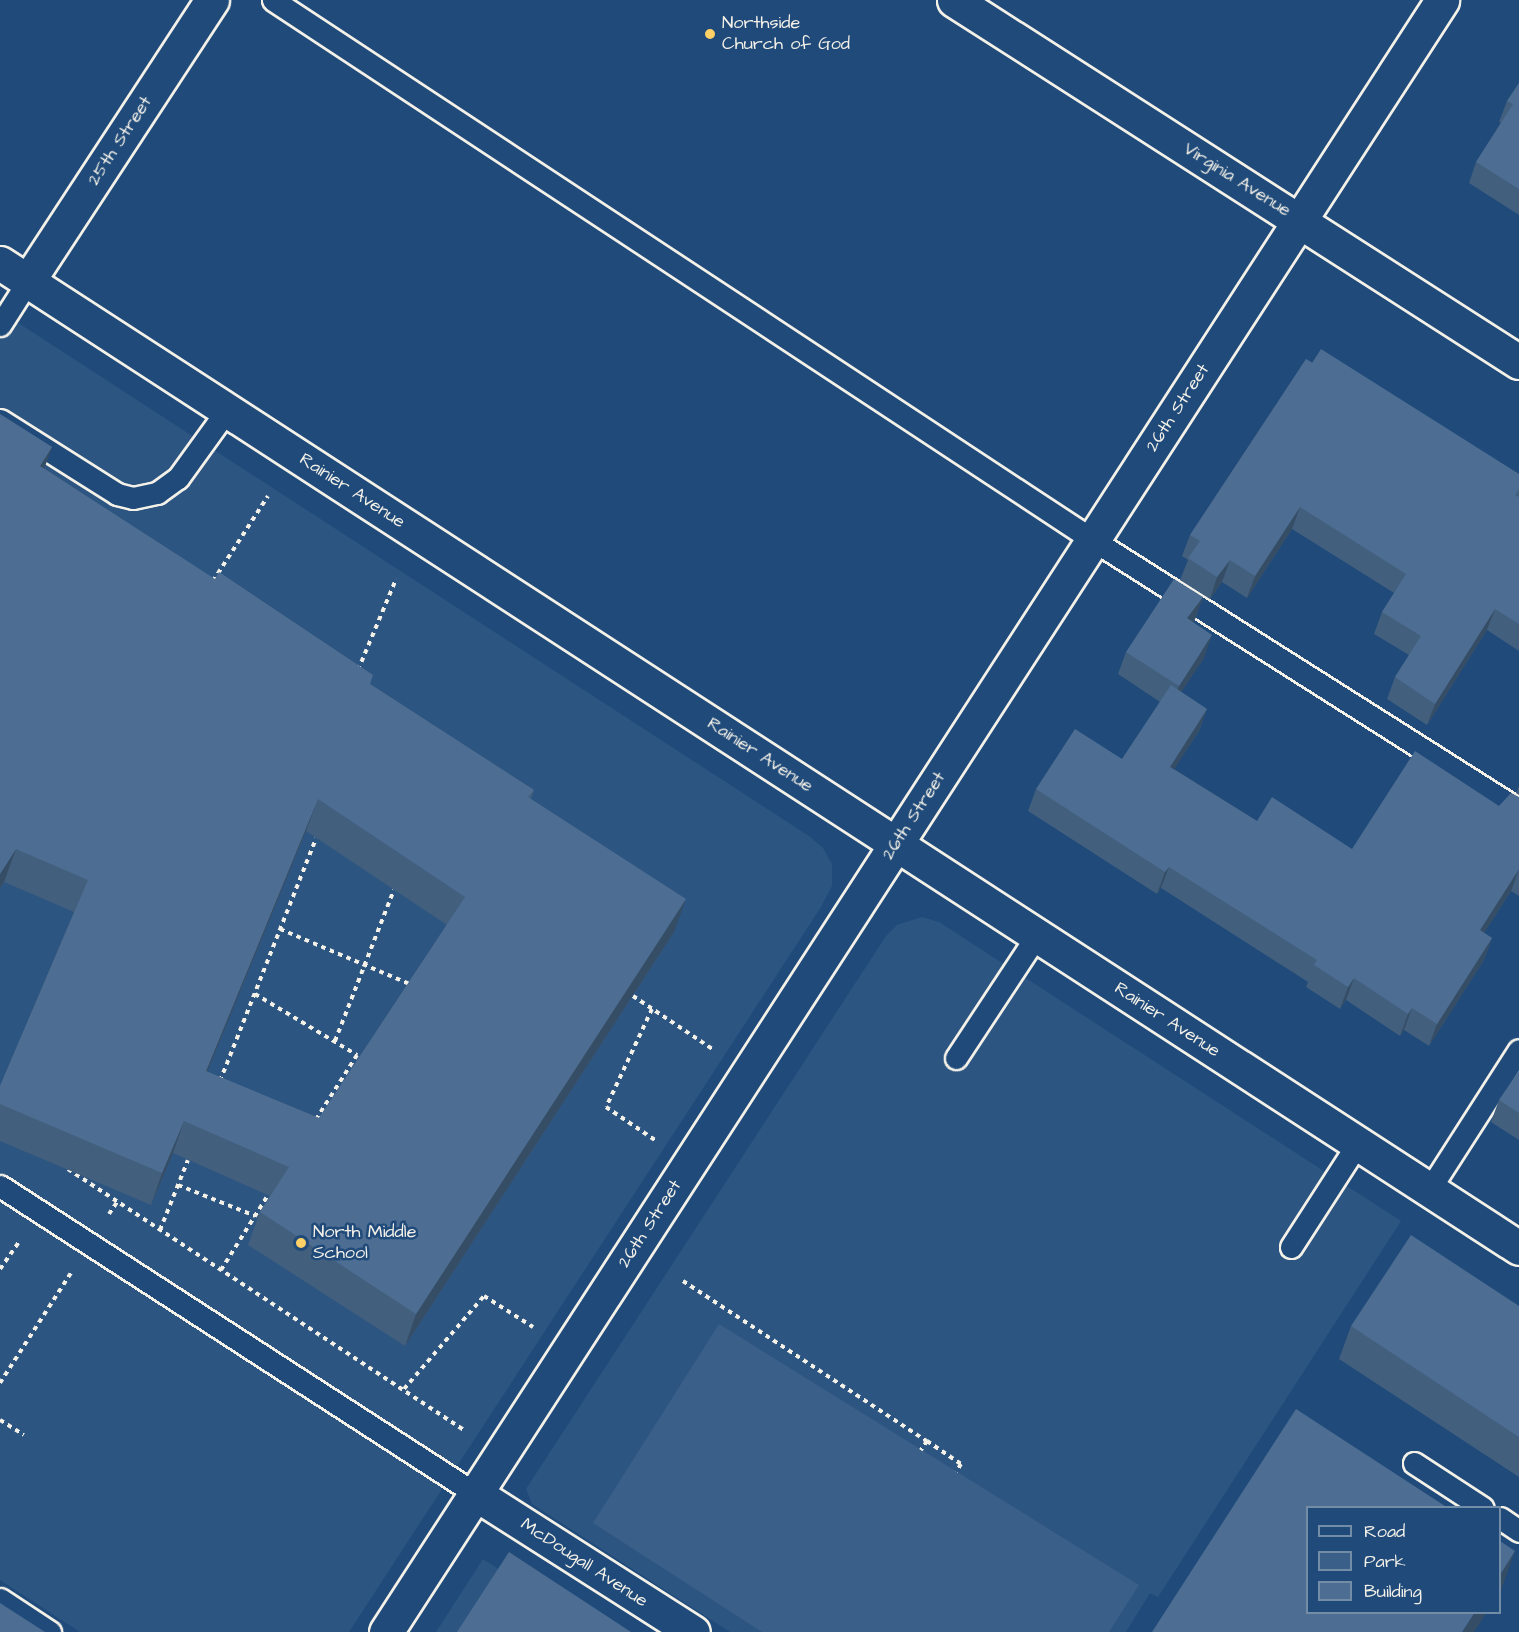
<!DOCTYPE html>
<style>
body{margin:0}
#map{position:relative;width:1519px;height:1632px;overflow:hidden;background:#1f4a7a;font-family:"Architects Daughter",sans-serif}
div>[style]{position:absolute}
.built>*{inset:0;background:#2d5581}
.green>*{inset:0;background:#3a5f88}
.path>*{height:4px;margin-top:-2px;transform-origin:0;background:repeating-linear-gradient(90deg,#f4f1e8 0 4.5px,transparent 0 9px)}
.roads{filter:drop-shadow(2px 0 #f4f1e8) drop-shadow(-2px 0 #f4f1e8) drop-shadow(0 2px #f4f1e8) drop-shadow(0 -2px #f4f1e8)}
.lane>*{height:21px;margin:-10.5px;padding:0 10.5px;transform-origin:10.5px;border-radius:10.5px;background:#1f4a7a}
.street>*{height:33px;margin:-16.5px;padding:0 16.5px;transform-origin:16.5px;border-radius:16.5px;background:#1f4a7a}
.wall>*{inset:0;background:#425f7e}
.shaded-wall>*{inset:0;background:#364d66}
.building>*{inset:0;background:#4d6e92}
.dots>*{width:16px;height:16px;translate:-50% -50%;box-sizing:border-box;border:3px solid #1f4a7a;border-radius:50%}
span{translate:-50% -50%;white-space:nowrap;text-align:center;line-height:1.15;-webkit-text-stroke:5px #1f4a7a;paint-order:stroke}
.poi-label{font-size:18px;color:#f4f1e8}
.left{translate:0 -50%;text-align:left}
.street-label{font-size:18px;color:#f4f1e8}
.legend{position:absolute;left:1306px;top:1506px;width:195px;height:108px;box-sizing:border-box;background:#1f4a7a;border:2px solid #748da6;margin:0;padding:8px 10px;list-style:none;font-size:18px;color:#f4f1e8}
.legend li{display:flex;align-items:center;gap:12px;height:30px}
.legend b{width:30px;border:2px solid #748da6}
</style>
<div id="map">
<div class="built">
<i style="clip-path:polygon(0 311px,809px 836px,823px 848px,832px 864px,832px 886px,821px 907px,349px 1632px,80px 1632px,0 1580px)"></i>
<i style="clip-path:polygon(922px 917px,939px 922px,1401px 1221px,1158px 1597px,1150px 1593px,1126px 1632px,730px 1632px,532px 1504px,526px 1489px,886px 936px,897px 925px)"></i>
<i style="clip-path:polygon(483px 1559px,596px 1632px,436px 1632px)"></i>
</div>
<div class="green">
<i style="clip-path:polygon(719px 1324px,1139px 1585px,1109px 1632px,762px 1632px,593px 1523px)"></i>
</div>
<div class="path">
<i style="left:213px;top:581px;width:101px;rotate:-57.1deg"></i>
<i style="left:358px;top:670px;width:99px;rotate:-67.3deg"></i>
<i style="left:280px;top:929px;width:143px;rotate:23deg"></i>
<i style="left:255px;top:994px;width:119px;rotate:30.9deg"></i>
<i style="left:357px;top:1055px;width:78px;rotate:122.5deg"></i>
<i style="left:633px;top:996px;width:97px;rotate:33.7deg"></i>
<i style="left:652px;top:1009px;width:108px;rotate:115.1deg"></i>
<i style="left:606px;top:1107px;width:59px;rotate:34deg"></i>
<i style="left:335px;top:1041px;width:162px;rotate:-68.7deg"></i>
<i style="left:220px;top:1081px;width:261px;rotate:-68.4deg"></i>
<i style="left:68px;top:1169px;width:476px;rotate:33.4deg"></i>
<i style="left:178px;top:1185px;width:83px;rotate:21.9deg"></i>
<i style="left:109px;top:1214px;width:14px;rotate:-56deg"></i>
<i style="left:160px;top:1230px;width:75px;rotate:-68.2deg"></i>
<i style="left:0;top:1269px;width:35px;rotate:-55deg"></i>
<i style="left:221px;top:1270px;width:89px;rotate:-57.9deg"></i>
<i style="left:683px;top:1281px;width:292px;rotate:33.3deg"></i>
<i style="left:927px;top:1441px;width:11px;rotate:124deg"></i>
<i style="left:0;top:1383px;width:131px;rotate:-57.2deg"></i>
<i style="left:404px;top:1389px;width:123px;rotate:-49.3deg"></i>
<i style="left:484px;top:1296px;width:58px;rotate:32.3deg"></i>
<i style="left:0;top:1420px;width:28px;rotate:32deg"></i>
<i style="left:927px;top:1441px;width:41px;rotate:34.1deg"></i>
<i style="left:961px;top:1464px;width:9px;rotate:122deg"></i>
</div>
<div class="roads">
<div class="lane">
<i style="left:273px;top:0;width:982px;rotate:33.37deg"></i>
<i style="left:1093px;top:540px;width:504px;rotate:32.37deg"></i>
<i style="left:0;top:325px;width:52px;rotate:-57.5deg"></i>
<i style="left:0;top:420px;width:138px;rotate:32.3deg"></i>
<i style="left:117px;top:494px;width:16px;rotate:14deg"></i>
<i style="left:133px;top:498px;width:25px;rotate:-12deg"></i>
<i style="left:157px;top:493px;width:26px;rotate:-36deg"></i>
<i style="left:178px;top:478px;width:84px;rotate:-54.2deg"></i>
<i style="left:956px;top:1058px;width:147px;rotate:-56.6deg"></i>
<i style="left:0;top:1186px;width:567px;rotate:32.91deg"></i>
<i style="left:1429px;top:1190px;width:166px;rotate:-57.3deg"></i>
<i style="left:1291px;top:1247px;width:124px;rotate:-57.2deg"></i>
<i style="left:1414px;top:1463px;width:82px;rotate:33.1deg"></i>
<i style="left:1500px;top:1518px;width:23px;rotate:34deg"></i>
<i style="left:0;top:1599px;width:60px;rotate:33.4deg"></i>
</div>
<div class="street">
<i style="left:954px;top:0;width:671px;rotate:32.65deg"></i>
<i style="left:0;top:263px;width:1810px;rotate:32.96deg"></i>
<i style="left:28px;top:281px;width:336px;rotate:-56.8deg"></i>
<i style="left:476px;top:1494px;width:257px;rotate:32.5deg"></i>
<i style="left:386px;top:1632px;width:1944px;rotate:-57.09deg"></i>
</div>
</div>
<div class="wall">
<i style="clip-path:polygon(1519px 83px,1519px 215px,1469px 183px,1476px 162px,1501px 123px,1499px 122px,1507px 101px)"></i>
<i style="clip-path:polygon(1306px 359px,1519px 474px,1519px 651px,1487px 630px,1427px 725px,1387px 699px,1395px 677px,1409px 655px,1374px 634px,1382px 612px,1394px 593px,1292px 529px,1247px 598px,1222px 582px,1210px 599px,1180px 580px,1188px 560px,1182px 556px,1190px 535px)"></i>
<i style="clip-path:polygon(evenodd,0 414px,52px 447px,44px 468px,370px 684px,534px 790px,531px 799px,674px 932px,405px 1346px,248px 1245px,260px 1212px,270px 1196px,173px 1153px,151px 1205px,0 1141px,0 1086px,74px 912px,4px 882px,0 888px,0 414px,306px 831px,447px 925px,319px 1118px,207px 1072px,306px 831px)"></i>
<i style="clip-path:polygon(1203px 597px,1195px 619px,1193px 622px,1204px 658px,1181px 692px,1207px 709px,1199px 731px,1174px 769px,1257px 821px,1352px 849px,1499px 806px,1519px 797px,1519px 896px,1511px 891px,1484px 933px,1492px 938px,1484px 960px,1429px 1046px,1404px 1030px,1400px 1036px,1346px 1000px,1340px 1009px,1306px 987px,1308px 982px,1161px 888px,1157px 894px,1028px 811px,1036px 789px,1122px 759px,1160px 702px,1118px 674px,1126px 652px)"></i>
<i style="clip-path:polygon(1519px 786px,1519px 795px,1516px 793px)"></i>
<i style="clip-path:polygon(1519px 1071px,1519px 1140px,1491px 1122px,1499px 1100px)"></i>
<i style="clip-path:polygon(1519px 1306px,1519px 1477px,1339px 1359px,1351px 1326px)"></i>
</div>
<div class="shaded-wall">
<i style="clip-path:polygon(52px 447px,40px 480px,40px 466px)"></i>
<i style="clip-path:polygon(1300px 507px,1292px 529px,1247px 598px,1255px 576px)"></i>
<i style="clip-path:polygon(1230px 560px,1222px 582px,1210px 599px,1217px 577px)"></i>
<i style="clip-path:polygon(1203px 597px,1195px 619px,1179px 641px,1187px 618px)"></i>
<i style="clip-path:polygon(1495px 609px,1487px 630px,1427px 725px,1435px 704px)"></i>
<i style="clip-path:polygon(1212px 635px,1204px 658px,1170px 709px,1179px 686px)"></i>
<i style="clip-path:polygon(1207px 709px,1199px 731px,1162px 788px,1170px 767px)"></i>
<i style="clip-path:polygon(318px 799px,306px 831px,194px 1104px,206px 1071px)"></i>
<i style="clip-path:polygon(16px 849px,4px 882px,0 888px,0 874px)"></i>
<i style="clip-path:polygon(1169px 867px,1161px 888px,1157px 894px,1165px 872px)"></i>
<i style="clip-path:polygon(1519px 869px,1511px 891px,1472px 952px,1480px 930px)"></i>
<i style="clip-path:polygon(686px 899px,674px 932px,405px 1346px,416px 1314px)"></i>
<i style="clip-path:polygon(1492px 938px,1484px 960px,1429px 1046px,1437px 1024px)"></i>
<i style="clip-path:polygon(1354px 978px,1346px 1000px,1340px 1009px,1348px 987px)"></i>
<i style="clip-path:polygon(1412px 1008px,1404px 1030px,1400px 1036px,1408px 1014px)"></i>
<i style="clip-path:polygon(184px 1121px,173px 1153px,151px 1205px,162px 1173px)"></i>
<i style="clip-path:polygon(1515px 1551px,1500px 1593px,1500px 1575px)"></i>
<i style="clip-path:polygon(1475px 1612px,1487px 1612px,1474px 1632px,1462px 1632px)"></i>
</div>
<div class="building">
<i style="clip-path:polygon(1519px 83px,1519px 189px,1476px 162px,1513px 104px,1507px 101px)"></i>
<i style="clip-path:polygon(1321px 349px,1519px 474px,1519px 489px,1515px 495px,1519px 497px,1519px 624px,1495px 609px,1435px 704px,1395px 677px,1421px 636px,1382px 612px,1406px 574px,1300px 507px,1255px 576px,1230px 560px,1217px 577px,1188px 558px,1200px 541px,1190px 535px,1306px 359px,1312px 363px)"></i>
<i style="clip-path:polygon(evenodd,0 414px,52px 447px,40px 466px,215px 579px,219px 572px,373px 675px,370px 684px,534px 790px,528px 797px,686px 899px,416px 1314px,260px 1212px,289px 1167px,184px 1121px,162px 1173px,0 1104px,0 1086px,88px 880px,16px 849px,0 874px,0 414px,318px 799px,465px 897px,319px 1118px,206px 1071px,318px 799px)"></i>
<i style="clip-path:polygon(1174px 579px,1203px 597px,1187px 618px,1212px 635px,1179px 686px,1126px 652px)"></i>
<i style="clip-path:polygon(1171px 685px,1207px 709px,1170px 767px,1257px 821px,1272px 797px,1352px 849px,1415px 751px,1499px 806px,1511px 793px,1519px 797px,1519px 869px,1480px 930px,1492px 938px,1437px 1024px,1412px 1008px,1408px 1014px,1354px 978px,1348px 987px,1314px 965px,1317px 960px,1169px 867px,1165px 872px,1036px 789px,1075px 729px,1122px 759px)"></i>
<i style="clip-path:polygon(1519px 1071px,1519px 1113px,1499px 1100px)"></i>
<i style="clip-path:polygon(1411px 1235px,1519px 1306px,1519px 1437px,1351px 1326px)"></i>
<i style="clip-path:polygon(1296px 1409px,1448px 1508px,1308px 1508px,1308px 1612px,1475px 1612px,1462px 1632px,1152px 1632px)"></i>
<i style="clip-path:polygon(1500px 1541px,1515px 1551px,1500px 1575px)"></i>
<i style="clip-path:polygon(509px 1552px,631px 1632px,457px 1632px)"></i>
<i style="clip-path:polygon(0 1603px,45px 1632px,0 1632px)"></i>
</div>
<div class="dots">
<i style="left:710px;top:34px;background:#ffd166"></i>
<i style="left:301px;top:1243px;background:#ffd166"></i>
</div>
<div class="poi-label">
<span class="left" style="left:722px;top:34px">Northside<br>Church of God</span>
<span class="left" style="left:313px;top:1243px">North Middle<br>School</span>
</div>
<div class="street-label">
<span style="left:120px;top:141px;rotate:-57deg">25th Street</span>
<span style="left:1237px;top:180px;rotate:32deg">Virginia Avenue</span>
<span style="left:1178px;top:408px;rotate:-57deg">26th Street</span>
<span style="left:352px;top:491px;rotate:33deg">Rainier Avenue</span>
<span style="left:760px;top:755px;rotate:33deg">Rainier Avenue</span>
<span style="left:914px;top:816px;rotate:-57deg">26th Street</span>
<span style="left:1167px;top:1020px;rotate:33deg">Rainier Avenue</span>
<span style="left:650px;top:1224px;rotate:-57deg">26th Street</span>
<span style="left:584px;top:1563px;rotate:33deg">McDougall Avenue</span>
</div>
<ul class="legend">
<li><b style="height:8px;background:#1f4a7a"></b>Road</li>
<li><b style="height:16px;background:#3a5f88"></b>Park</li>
<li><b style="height:16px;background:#4d6e92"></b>Building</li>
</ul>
</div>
